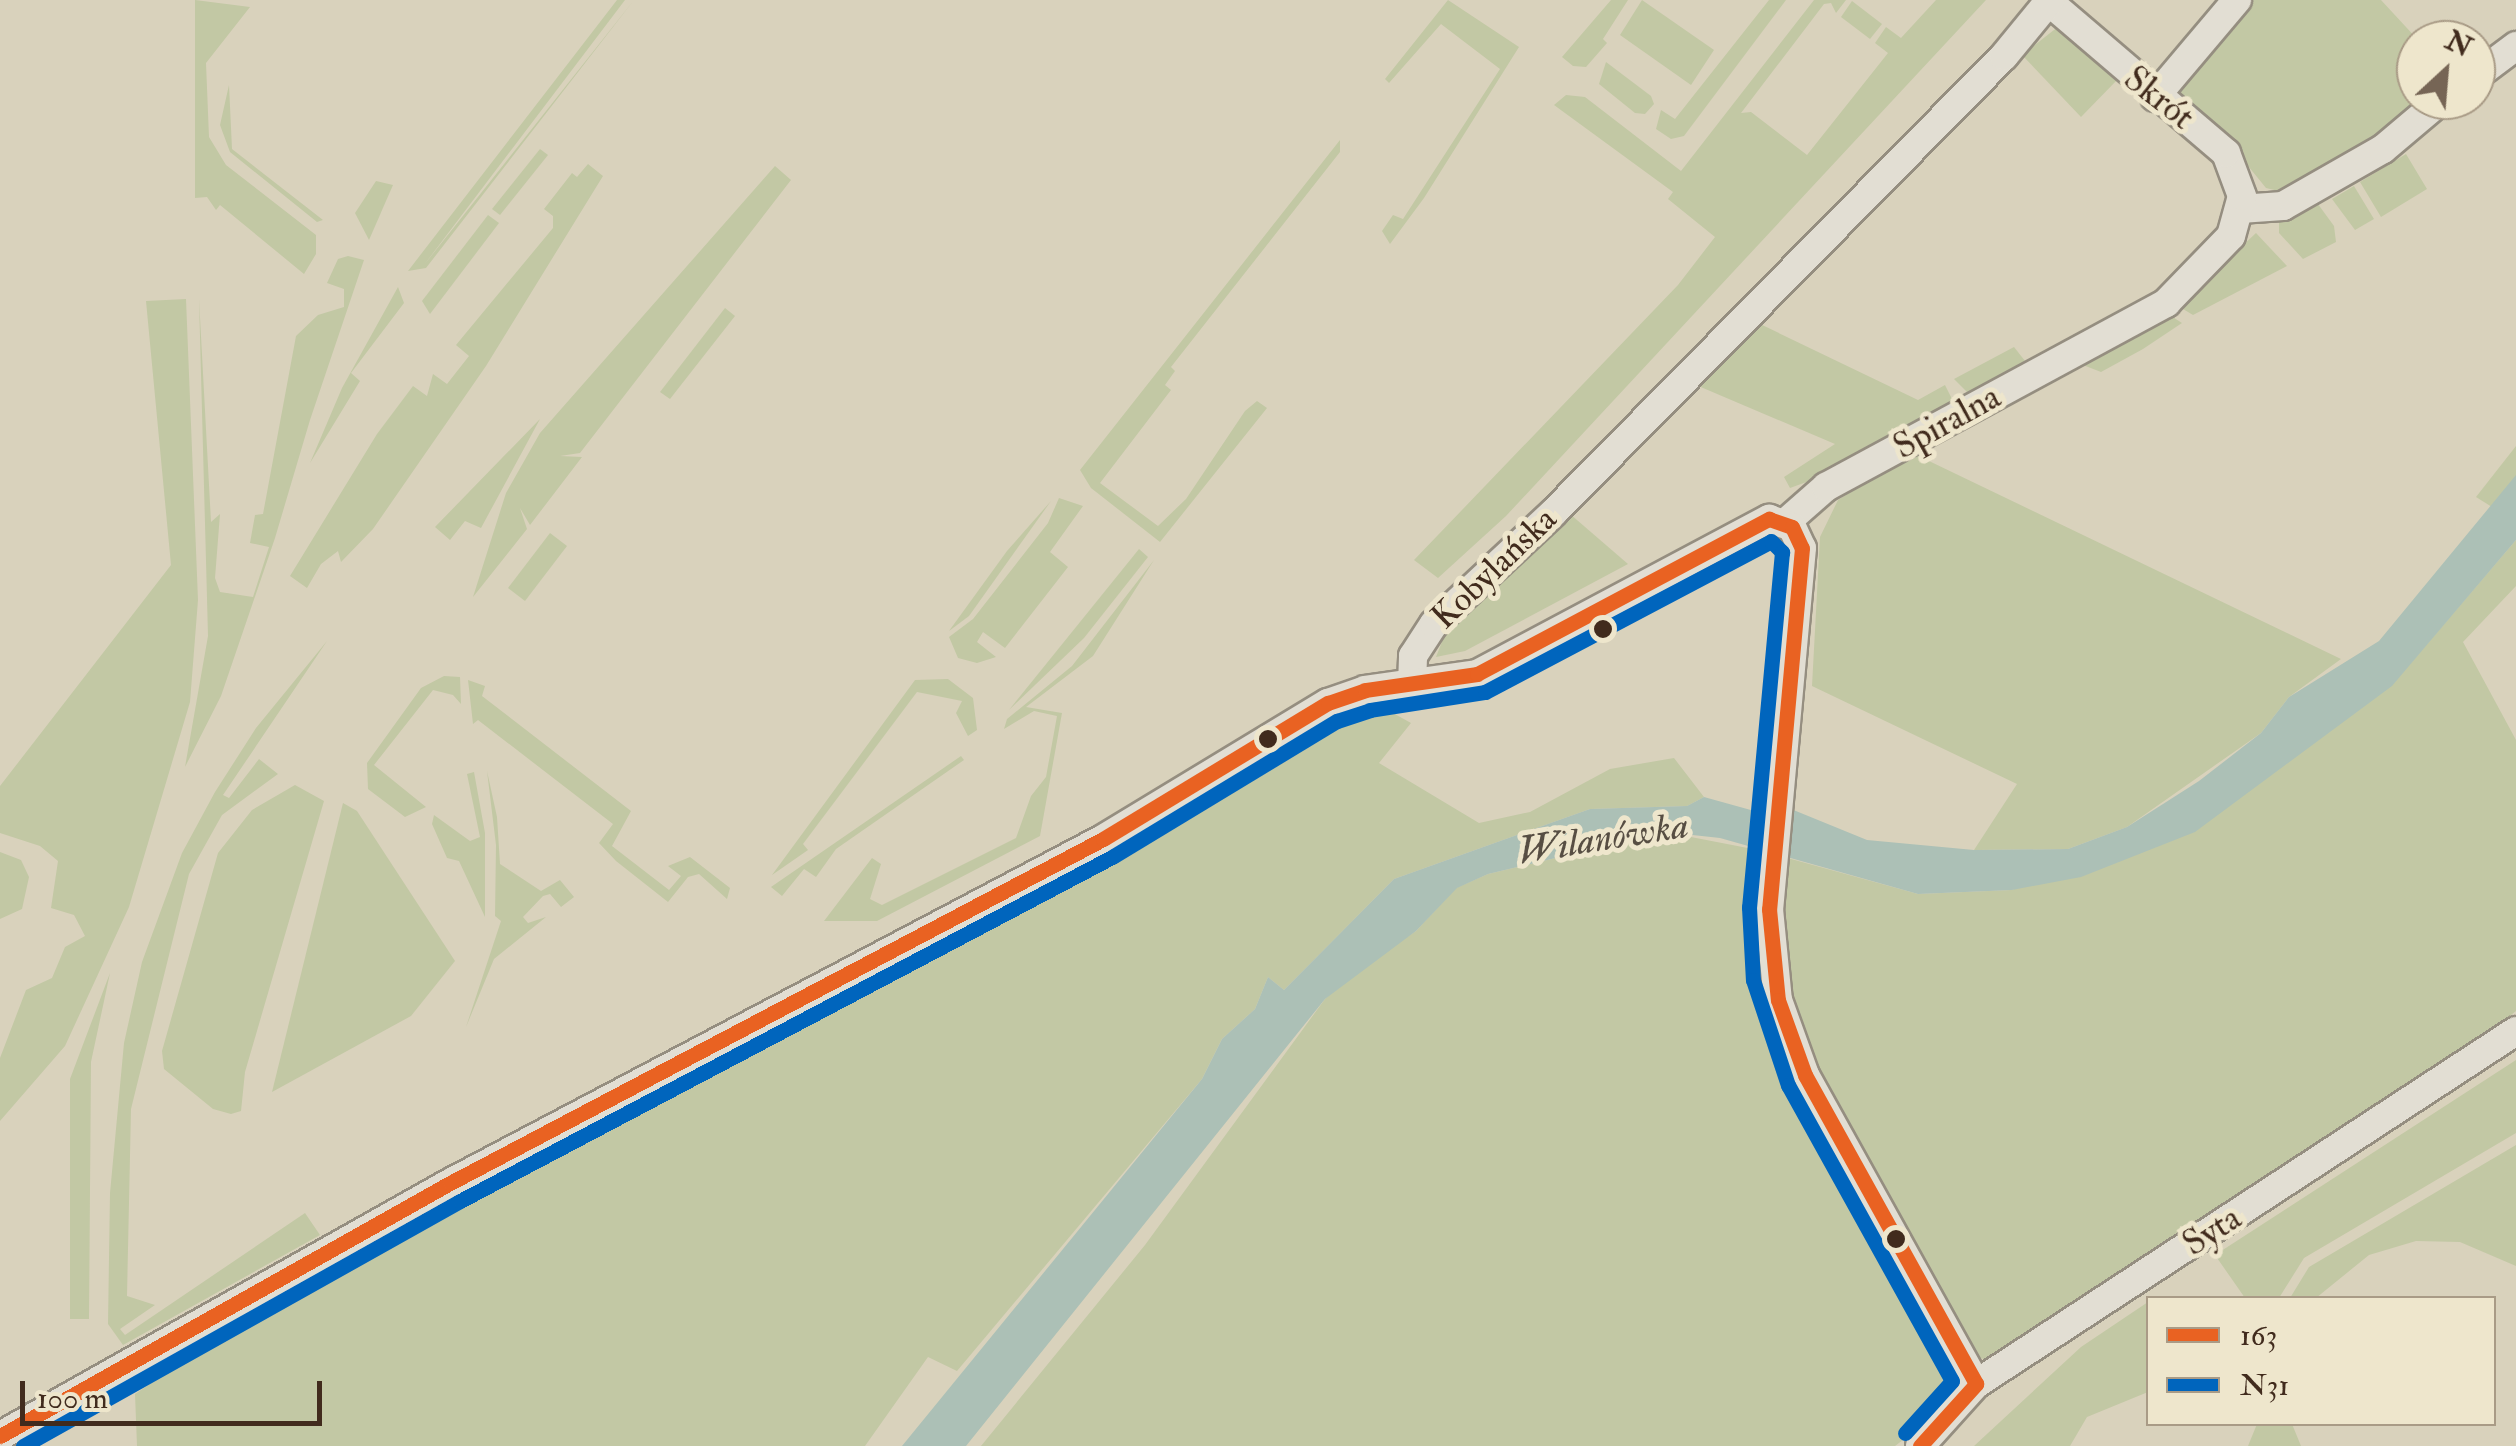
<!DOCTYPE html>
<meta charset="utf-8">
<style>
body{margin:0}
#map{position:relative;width:2516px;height:1446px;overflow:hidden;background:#d9d2bc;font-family:"IM FELL Double Pica",serif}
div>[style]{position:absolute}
.green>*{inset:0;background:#c2c8a4}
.water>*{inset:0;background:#acc0b6}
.roads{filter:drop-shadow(2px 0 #958e80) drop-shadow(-2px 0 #958e80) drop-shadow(0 2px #958e80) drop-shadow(0 -2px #958e80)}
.minor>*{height:28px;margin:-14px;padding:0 14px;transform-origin:14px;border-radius:14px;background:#e2ded3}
.bus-1>*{height:15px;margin:-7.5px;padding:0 7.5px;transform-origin:7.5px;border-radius:7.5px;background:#e96222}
.bus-2>*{height:15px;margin:-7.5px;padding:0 7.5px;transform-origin:7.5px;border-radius:7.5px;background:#0065bd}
.dots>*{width:28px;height:28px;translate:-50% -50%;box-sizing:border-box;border:5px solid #eee6cc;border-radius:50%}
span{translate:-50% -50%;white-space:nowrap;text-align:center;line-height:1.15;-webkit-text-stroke:10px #eee6cc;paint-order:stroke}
.street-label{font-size:35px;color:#412b1d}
.water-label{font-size:38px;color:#574e43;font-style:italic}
.legend{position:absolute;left:2146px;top:1296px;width:350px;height:130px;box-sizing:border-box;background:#eee6cc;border:2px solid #a99b86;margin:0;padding:12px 18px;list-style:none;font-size:30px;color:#412b1d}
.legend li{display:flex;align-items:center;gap:20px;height:50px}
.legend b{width:50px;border:2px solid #a99b86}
.north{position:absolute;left:2396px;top:20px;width:100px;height:100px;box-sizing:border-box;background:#eee6cc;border:2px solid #a99b86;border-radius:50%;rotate:26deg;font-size:28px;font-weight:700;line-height:40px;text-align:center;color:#412b1d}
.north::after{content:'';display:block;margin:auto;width:35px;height:45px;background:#766555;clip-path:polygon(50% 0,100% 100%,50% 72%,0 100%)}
.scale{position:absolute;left:20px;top:1381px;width:302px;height:45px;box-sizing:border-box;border:5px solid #412b1d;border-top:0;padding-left:12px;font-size:30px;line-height:35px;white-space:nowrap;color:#412b1d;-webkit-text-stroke:8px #eee6cc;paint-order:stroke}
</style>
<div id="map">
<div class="green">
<i style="clip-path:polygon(195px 0,250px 7px,206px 63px,209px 137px,226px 165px,316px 235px,316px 254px,304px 274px,220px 205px,216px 210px,207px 197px,195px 198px)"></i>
<i style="clip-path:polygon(617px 0,625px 0,424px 265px,634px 0,426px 268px,408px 271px)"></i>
<i style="clip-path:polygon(1448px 0,1519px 47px,1424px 198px,1390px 244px,1382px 231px,1393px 215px,1403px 219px,1500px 69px,1441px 24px,1389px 83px,1385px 79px)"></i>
<i style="clip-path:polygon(1611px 0,1628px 0,1603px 39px,1607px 43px,1586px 67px,1573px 66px,1562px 57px)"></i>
<i style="clip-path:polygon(1642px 0,1714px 50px,1691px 85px,1620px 35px)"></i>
<i style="clip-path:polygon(1769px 0,1786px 0,1684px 136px,1671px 139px,1656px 129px,1661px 110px,1675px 119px)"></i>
<i style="clip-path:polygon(1814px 0,1846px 0,1836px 13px,1831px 3px,1824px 4px,1741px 113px,1751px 112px,1807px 155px,1888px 53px,1875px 43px,1886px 27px,1901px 38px,1936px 0,1986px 0,1506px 516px,1438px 578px,1414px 560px,1678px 285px,1715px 237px,1668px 199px,1673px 192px,1554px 105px,1566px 95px,1585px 97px,1681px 171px)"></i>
<i style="clip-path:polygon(2251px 0,2381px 0,2418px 40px,2416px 100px,2425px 100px,2402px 122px,2283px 192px,2266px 188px,2231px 145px,2178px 99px,2177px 89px)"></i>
<i style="clip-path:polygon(1852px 1px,1882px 24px,1870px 39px,1841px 17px)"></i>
<i style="clip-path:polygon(2059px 26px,2119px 78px,2081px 117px,2022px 55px)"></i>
<i style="clip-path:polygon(1606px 62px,1651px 96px,1654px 104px,1645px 114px,1635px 113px,1599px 84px)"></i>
<i style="clip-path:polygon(229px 85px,232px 149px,323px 220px,317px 222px,230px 152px,220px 125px)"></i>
<i style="clip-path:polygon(1340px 140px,1340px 152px,1171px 367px,1175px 371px,1165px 385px,1171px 390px,1100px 483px,1158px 526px,1186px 499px,1245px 411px,1257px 401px,1267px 408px,1160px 542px,1091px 488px,1080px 470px)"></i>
<i style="clip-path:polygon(540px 149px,548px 155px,500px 215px,492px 209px)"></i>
<i style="clip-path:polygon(2406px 154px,2427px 189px,2381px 217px,2360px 182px)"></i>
<i style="clip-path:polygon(588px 164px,603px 176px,486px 366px,373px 529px,341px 562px,338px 551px,321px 564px,307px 588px,290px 576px,377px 434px,413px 386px,427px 396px,433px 374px,447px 384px,469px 356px,456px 345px,553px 228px,553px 216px,544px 209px,572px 173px,577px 177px)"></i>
<i style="clip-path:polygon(775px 166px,791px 180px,580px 453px,560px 456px,582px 457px,530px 525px,520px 508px,527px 529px,473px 597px,506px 493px,540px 433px)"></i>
<i style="clip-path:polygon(376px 181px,393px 185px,369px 240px,355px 213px)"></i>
<i style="clip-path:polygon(2354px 186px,2374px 219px,2355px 230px,2332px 199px)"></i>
<i style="clip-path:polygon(2315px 200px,2334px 226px,2336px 242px,2303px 259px,2279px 233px,2279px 220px)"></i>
<i style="clip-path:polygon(488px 215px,499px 223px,430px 314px,422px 301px)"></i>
<i style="clip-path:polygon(2256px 233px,2287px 266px,2193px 315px,2178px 306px)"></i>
<i style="clip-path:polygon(348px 256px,364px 260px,310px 420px,275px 538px,221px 696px,185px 767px,208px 636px,199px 299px,211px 522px,220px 514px,215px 578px,220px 592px,253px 597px,269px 547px,250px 543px,255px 515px,263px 514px,296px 336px,318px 315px,344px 307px,344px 289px,327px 283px,338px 259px)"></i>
<i style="clip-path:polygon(398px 287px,404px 303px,351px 373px,360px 381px,310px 463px,342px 388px)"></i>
<i style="clip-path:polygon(186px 299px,198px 600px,190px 702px,129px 907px,65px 1046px,0 1121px,0 1058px,26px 990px,52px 978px,65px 947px,85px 936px,74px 915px,51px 908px,58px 861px,40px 846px,0 833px,0 786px,171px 565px,146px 301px)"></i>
<i style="clip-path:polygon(725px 308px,735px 316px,670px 399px,660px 392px)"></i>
<i style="clip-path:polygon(2168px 314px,2182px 323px,2143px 349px,2101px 372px,2083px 365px)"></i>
<i style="clip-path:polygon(1758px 323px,1918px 400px,1945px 385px,1955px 405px,1845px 468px,1790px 488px,1784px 477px,1835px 444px,1696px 385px)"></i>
<i style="clip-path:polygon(2014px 347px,2029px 366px,1971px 396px,1954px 379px)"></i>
<i style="clip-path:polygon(540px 419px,481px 528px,465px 521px,450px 540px,435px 527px)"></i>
<i style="clip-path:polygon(2516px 446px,2516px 502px,2492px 507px,2476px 497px)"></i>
<i style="clip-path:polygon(1915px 452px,1929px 461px,2341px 659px,2289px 697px,2261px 733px,2127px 827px,2068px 849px,1974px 850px,2017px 784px,1812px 686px,1820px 537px,1838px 500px)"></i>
<i style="clip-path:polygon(1059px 498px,1083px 506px,1050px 552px,1068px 567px,1005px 648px,983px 632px,977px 642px,996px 657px,977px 663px,958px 658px,949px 637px,973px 619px,1048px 523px)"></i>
<i style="clip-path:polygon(1051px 501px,969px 616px,949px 631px,1007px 551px)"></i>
<i style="clip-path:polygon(1570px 514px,1628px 564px,1465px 651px,1436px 657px,1445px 634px)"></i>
<i style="clip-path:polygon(2516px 523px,2516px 586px,2463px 642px,2516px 740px,2516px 1011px,2449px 1065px,2122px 1271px,2124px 1277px,2110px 1277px,1987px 1360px,1974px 1356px,1815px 1068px,1788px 1004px,1777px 941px,1784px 857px,1918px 894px,2012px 890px,2392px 685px,2516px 540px)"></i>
<i style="clip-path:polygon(550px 533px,567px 546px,525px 601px,508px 588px)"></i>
<i style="clip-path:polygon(1139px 549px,1148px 557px,1084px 638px,1009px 710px)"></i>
<i style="clip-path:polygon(1154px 560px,1093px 656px,1026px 707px,1062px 713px,1040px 836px,877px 921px,824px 921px,872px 858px,881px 864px,870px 899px,882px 905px,1016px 838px,1031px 796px,1046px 777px,1057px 716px,1034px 711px,1004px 729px,1007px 719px,1072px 666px)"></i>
<i style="clip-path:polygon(327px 641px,223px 795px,229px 798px,259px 759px,278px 774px,222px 815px,189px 874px,131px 1109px,127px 1296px,155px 1305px,120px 1329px,125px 1335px,305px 1213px,320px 1235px,123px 1345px,108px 1324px,110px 1193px,124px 1043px,142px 962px,182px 853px,215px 792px,256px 728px)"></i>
<i style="clip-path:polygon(444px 676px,460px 677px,461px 704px,453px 695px,433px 690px,374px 765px,426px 807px,405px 817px,368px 789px,367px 763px,421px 688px)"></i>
<i style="clip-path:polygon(948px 679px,973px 698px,977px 730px,968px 736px,956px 713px,962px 701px,917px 692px,803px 844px,808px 850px,772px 875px,915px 680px)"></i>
<i style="clip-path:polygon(468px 680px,485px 686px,482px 696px,631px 811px,612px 846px,669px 890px,681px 876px,668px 866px,690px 857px,730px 888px,727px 899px,699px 874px,688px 877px,668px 902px,616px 861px,599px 843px,613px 824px,478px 720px,473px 724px)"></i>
<i style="clip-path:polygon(1384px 708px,1411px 723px,1379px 763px,1479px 823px,1530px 812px,1610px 769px,1674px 758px,1704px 797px,1687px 806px,1590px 809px,1394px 879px,1284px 990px,1268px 977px,1255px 1009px,1222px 1039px,1202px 1079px,957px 1371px,928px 1357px,865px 1446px,137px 1446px,135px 1394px,195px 1354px,187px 1346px,1160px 826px,1211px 805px,1345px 710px)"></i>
<i style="clip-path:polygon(961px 756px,964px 760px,836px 849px,816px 877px,804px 869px,782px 896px,771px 887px)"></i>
<i style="clip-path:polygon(487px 771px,497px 817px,500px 864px,541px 891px,560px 880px,574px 897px,561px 907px,550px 894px,543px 896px,523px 917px,528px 923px,546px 917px,494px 959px,466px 1027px,501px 921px,495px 916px,496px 845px)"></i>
<i style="clip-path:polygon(474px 772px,485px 833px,485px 917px,459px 861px,447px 858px,432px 824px,434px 815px,470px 841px,480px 837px,467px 774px)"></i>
<i style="clip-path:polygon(295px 785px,324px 801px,245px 1072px,241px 1111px,231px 1114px,213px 1109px,164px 1069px,162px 1051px,218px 853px,252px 810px)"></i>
<i style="clip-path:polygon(343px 803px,357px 811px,455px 961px,411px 1016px,272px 1092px)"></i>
<i style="clip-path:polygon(1665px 832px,1758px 850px,1752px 943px,1762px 1004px,1799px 1100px,1946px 1365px,1944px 1403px,1928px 1421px,1895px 1446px,981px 1446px,1145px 1245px,1325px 999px,1351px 975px,1416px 931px,1456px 888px,1488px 874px)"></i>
<i style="clip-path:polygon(0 852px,21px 860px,29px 877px,22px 909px,0 919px)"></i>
<i style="clip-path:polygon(110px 973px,91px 1062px,89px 1319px,70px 1319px,70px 1079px)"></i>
<i style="clip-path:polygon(2516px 1060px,2516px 1133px,2304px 1258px,2279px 1298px,2245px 1298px,2215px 1255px)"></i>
<i style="clip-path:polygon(2516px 1145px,2516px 1266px,2460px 1242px,2416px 1241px,2369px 1255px,2316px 1298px,2290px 1298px,2309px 1267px)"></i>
<i style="clip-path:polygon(2148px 1302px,2148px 1392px,2087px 1417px,2070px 1446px,1974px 1446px,2081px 1347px)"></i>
<i style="clip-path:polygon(2257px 1424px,2292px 1424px,2301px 1446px,2248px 1446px)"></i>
</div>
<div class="water">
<i style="clip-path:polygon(2516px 475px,2516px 540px,2392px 686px,2195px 832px,2081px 877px,2012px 890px,1918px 894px,1720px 838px,1665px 832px,1488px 874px,1457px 888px,1416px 931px,1325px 999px,966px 1446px,902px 1446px,1202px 1079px,1222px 1039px,1255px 1009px,1268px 977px,1284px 990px,1394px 879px,1590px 809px,1687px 806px,1704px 797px,1758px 812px,1791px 809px,1867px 840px,1974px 850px,2068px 849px,2127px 827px,2199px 781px,2261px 733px,2289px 697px,2379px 641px)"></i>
</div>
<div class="roads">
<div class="minor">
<i style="left:2476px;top:76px;width:50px;rotate:-36.9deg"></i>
<i style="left:2155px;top:97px;width:127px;rotate:-49.8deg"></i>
<i style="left:2240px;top:209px;width:43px;rotate:-4deg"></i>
<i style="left:2283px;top:206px;width:115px;rotate:-29.7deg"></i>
<i style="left:2383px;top:149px;width:76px;rotate:-40.2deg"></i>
<i style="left:1785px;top:523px;width:55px;rotate:-41.3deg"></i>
<i style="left:1826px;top:487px;width:387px;rotate:-28.4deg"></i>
<i style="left:2166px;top:303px;width:93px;rotate:-45.9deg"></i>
<i style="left:2231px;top:236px;width:41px;rotate:-74.6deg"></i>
<i style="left:2242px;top:196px;width:46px;rotate:-110.4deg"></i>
<i style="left:2226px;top:153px;width:233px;rotate:-139.5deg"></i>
<i style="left:1412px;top:686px;width:30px;rotate:-88deg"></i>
<i style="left:1413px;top:656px;width:38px;rotate:-57deg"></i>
<i style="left:1434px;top:624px;width:164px;rotate:-43deg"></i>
<i style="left:1554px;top:512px;width:641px;rotate:-45.38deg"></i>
<i style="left:2004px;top:56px;width:72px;rotate:-50.6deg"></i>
<i style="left:0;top:1436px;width:516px;rotate:-29.35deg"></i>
<i style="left:450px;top:1183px;width:738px;rotate:-27.78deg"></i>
<i style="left:1103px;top:839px;width:263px;rotate:-31.2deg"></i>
<i style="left:1328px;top:703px;width:39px;rotate:-19deg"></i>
<i style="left:1365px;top:690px;width:113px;rotate:-8.1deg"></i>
<i style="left:1477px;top:674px;width:331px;rotate:-28deg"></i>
<i style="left:1769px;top:519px;width:24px;rotate:19deg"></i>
<i style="left:1792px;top:527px;width:23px;rotate:65deg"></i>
<i style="left:1802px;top:548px;width:363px;rotate:95.2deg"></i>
<i style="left:1769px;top:909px;width:91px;rotate:84.4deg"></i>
<i style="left:1778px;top:1000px;width:80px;rotate:70.2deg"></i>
<i style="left:1805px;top:1075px;width:353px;rotate:61deg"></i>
<i style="left:1920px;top:1446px;width:84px;rotate:-47.9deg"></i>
<i style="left:1976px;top:1384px;width:645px;rotate:-33.17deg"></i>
</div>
</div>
<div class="bus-1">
<i style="left:0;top:1436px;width:516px;rotate:-29.35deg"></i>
<i style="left:450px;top:1183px;width:738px;rotate:-27.78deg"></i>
<i style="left:1103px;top:839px;width:263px;rotate:-31.2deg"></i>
<i style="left:1328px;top:703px;width:39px;rotate:-19deg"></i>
<i style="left:1365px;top:690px;width:113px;rotate:-8.1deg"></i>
<i style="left:1477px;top:674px;width:331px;rotate:-28deg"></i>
<i style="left:1769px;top:519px;width:24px;rotate:19deg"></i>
<i style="left:1792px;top:527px;width:23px;rotate:65deg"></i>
<i style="left:1802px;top:548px;width:363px;rotate:95.2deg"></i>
<i style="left:1769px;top:909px;width:91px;rotate:84.4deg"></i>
<i style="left:1778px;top:1000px;width:80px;rotate:70.2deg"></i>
<i style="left:1805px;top:1075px;width:353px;rotate:61deg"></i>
<i style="left:1920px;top:1446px;width:84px;rotate:-47.9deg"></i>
</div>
<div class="bus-2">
<i style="left:23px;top:1446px;width:501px;rotate:-29.28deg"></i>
<i style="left:460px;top:1201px;width:737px;rotate:-27.82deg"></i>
<i style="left:1112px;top:857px;width:263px;rotate:-31.2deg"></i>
<i style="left:1337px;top:721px;width:35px;rotate:-18deg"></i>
<i style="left:1370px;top:710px;width:116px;rotate:-8.9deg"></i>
<i style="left:1485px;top:692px;width:323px;rotate:-27.8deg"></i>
<i style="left:1771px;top:541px;width:16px;rotate:45deg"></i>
<i style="left:1782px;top:552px;width:357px;rotate:95.3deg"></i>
<i style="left:1749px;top:907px;width:73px;rotate:86.9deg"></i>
<i style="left:1753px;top:980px;width:111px;rotate:71.6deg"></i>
<i style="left:1788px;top:1085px;width:338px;rotate:61deg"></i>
<i style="left:1952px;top:1381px;width:70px;rotate:132.1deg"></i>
</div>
<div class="dots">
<i style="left:1603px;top:629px;background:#412b1d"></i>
<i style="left:1268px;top:739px;background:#412b1d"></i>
<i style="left:1896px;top:1239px;background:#412b1d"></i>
</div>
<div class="street-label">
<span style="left:2159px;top:98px;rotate:38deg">Skrót</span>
<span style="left:1947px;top:422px;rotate:-29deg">Spiralna</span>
<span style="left:1494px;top:568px;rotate:-44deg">Kobylańska</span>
<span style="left:2212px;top:1231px;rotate:-33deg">Syta</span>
</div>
<div class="water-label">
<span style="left:1603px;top:839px;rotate:-9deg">Wilanówka</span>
</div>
<ul class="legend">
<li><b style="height:12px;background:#e96222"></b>163</li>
<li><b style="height:12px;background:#0065bd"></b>N31</li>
</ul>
<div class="north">N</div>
<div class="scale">100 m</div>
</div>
